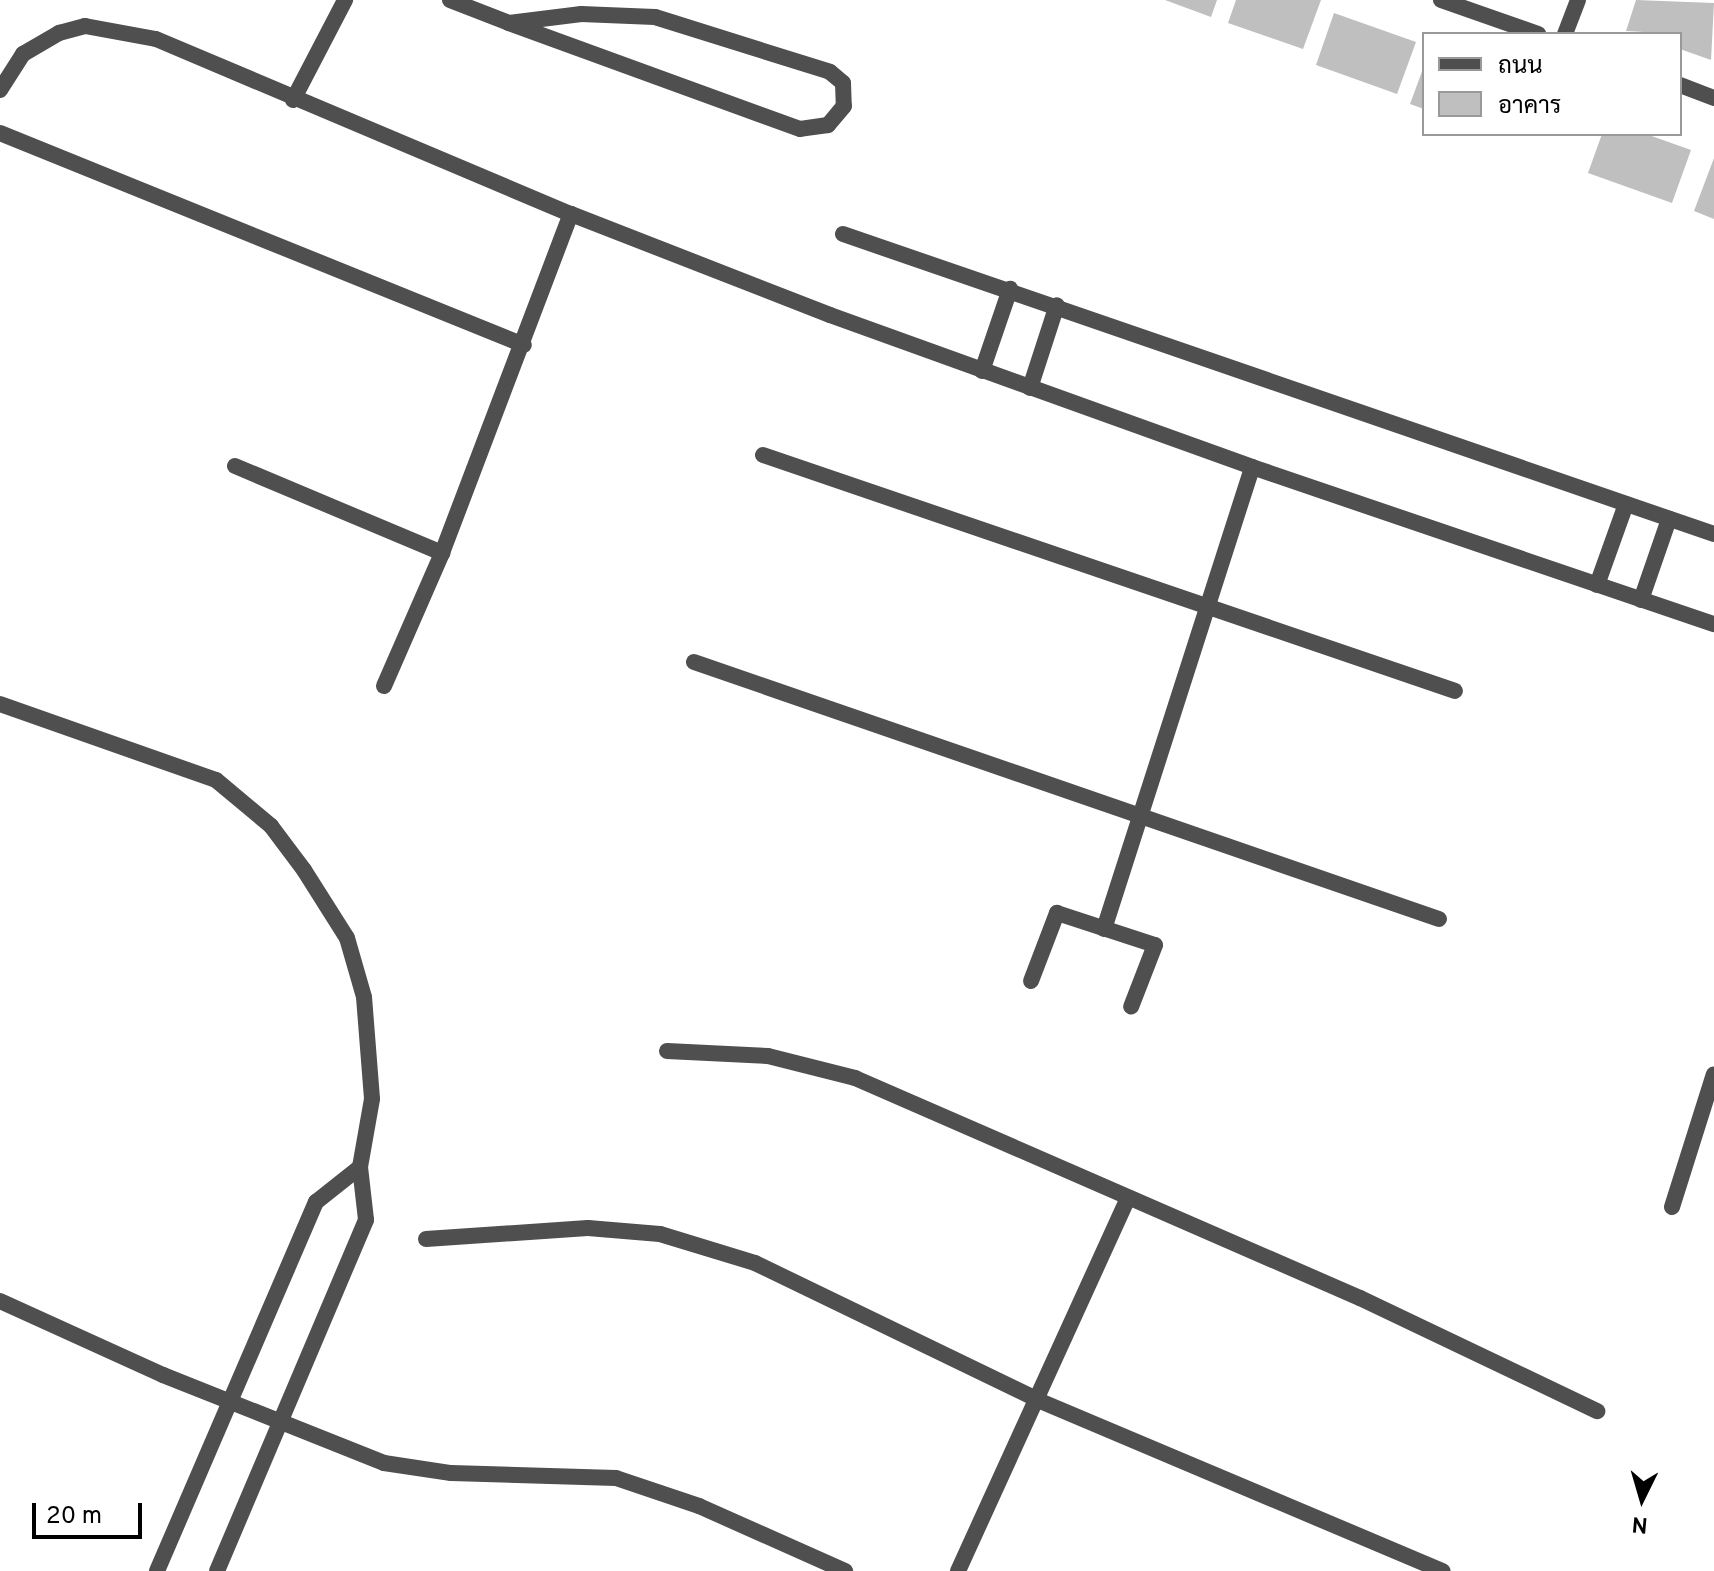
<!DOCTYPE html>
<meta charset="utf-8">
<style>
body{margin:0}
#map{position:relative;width:1714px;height:1571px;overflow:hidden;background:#fff;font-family:Overpass,Sarabun,sans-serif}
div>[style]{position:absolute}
.building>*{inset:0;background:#bfbfbf}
.street>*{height:16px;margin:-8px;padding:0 8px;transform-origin:8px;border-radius:8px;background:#4f4f4f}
span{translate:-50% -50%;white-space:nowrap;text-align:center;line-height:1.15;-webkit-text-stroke:8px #fff;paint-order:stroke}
.legend{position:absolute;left:1422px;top:32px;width:260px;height:104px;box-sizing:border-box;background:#fff;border:2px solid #999;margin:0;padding:10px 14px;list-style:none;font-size:24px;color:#000}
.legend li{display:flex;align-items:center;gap:16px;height:40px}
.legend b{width:40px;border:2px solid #999}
.north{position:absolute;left:1602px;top:1459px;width:80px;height:80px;-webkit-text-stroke:6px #fff;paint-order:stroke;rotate:185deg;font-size:22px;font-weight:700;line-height:32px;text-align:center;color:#000}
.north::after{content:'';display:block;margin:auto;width:28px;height:36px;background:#000;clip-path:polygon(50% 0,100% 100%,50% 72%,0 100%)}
.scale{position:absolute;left:32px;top:1503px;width:110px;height:36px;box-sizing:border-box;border:4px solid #000;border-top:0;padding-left:10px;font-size:24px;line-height:28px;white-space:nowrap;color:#000;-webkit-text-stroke:6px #fff;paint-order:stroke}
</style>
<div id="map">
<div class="building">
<i style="clip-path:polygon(1165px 0,1217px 0,1211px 17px)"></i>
<i style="clip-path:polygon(1236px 0,1321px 0,1303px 49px,1228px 23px)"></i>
<i style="clip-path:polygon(1636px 0,1714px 3px,1711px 60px,1680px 49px,1680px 34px,1626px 31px)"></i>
<i style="clip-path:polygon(1334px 13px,1416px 42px,1397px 94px,1316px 65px)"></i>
<i style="clip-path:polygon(1424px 66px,1424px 109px,1410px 104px)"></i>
<i style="clip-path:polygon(1602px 134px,1646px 134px,1691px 150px,1672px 203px,1588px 173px)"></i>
<i style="clip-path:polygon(1714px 158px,1714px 219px,1694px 211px)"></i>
</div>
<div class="street">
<i style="left:450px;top:0;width:63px;rotate:21.3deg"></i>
<i style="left:1441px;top:0;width:103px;rotate:19.3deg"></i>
<i style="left:581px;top:14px;width:74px;rotate:2.3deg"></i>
<i style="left:655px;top:17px;width:183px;rotate:17.4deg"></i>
<i style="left:830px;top:72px;width:17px;rotate:40deg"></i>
<i style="left:843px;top:83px;width:23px;rotate:88deg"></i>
<i style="left:844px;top:106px;width:25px;rotate:130deg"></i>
<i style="left:828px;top:125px;width:28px;rotate:172deg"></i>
<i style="left:800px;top:129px;width:310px;rotate:-160deg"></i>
<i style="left:509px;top:23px;width:73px;rotate:-7.1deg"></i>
<i style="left:1565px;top:34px;width:36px;rotate:-69deg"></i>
<i style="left:1680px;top:85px;width:36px;rotate:21deg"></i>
<i style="left:0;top:90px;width:43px;rotate:-57.4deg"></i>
<i style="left:23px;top:54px;width:42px;rotate:-30.3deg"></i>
<i style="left:59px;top:33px;width:27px;rotate:-15deg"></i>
<i style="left:85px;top:26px;width:72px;rotate:10.4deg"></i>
<i style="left:156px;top:39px;width:450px;rotate:22.9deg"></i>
<i style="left:571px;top:214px;width:278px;rotate:21.3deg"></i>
<i style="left:830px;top:315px;width:449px;rotate:19.8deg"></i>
<i style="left:1252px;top:467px;width:488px;rotate:18.8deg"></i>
<i style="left:293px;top:100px;width:113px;rotate:-62.5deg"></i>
<i style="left:0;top:133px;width:565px;rotate:22.03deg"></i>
<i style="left:843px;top:234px;width:921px;rotate:19.01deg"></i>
<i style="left:982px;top:371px;width:87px;rotate:-71.1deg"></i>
<i style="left:1030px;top:388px;width:87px;rotate:-72deg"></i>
<i style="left:763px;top:455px;width:731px;rotate:18.83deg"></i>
<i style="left:235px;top:466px;width:225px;rotate:22.8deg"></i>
<i style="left:442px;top:553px;width:363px;rotate:-69.2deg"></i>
<i style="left:1597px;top:585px;width:86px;rotate:-70.3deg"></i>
<i style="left:1641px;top:600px;width:86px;rotate:-70.9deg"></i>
<i style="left:694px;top:662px;width:788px;rotate:19.03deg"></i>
<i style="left:384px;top:686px;width:145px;rotate:-66.4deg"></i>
<i style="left:0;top:704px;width:229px;rotate:19.4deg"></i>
<i style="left:216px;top:780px;width:72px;rotate:39.9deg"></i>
<i style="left:271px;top:826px;width:55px;rotate:53.1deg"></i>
<i style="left:304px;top:870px;width:80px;rotate:57.7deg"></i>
<i style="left:347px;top:938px;width:61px;rotate:73.9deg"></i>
<i style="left:364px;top:997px;width:102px;rotate:85.5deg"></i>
<i style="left:372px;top:1099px;width:69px;rotate:100deg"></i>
<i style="left:360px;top:1167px;width:53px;rotate:83.5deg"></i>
<i style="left:366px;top:1220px;width:381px;rotate:113deg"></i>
<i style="left:1104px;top:929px;width:485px;rotate:-72.2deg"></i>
<i style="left:1031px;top:981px;width:73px;rotate:-69.1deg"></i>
<i style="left:1057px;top:913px;width:103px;rotate:18.1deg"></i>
<i style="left:1155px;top:945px;width:66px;rotate:111.2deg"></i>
<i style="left:667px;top:1051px;width:101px;rotate:2.8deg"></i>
<i style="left:768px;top:1056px;width:90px;rotate:14.2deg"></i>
<i style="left:855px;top:1078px;width:551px;rotate:23.54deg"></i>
<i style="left:1360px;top:1298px;width:263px;rotate:25.5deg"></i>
<i style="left:1672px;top:1207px;width:139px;rotate:-72.5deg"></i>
<i style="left:426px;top:1239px;width:162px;rotate:-3.9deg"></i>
<i style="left:588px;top:1228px;width:72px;rotate:4.8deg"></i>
<i style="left:660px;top:1234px;width:99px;rotate:17deg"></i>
<i style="left:755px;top:1263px;width:317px;rotate:25.8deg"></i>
<i style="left:1040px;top:1401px;width:437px;rotate:22.9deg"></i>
<i style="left:0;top:1301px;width:179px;rotate:24.4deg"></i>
<i style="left:163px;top:1375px;width:238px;rotate:21.7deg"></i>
<i style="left:384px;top:1463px;width:68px;rotate:8.5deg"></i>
<i style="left:451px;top:1473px;width:165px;rotate:1.7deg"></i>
<i style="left:616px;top:1478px;width:88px;rotate:18.6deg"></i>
<i style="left:699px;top:1506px;width:160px;rotate:24deg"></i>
<i style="left:157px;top:1571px;width:402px;rotate:-66.7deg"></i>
<i style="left:316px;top:1202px;width:56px;rotate:-38.5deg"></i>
<i style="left:958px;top:1571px;width:407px;rotate:-65.5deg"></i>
</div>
<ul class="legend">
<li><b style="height:10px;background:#4f4f4f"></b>ถนน</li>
<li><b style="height:22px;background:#bfbfbf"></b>อาคาร</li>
</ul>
<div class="north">N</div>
<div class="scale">20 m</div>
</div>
